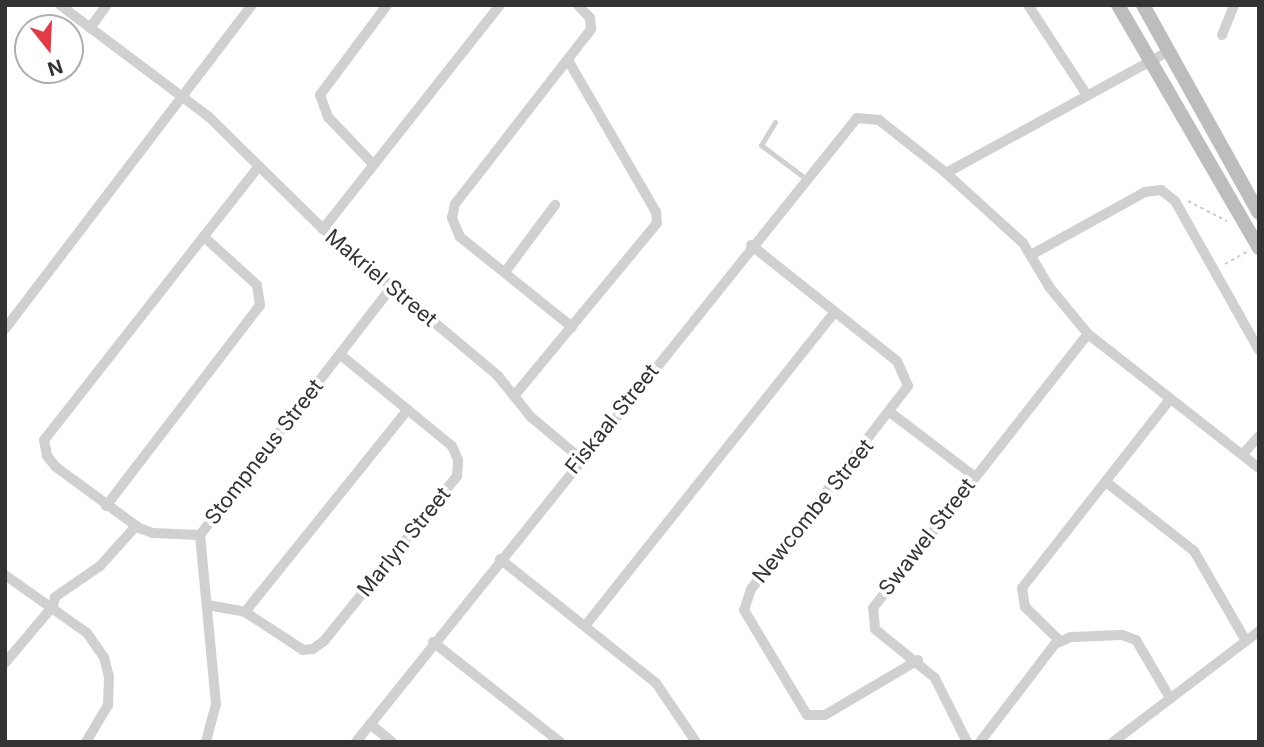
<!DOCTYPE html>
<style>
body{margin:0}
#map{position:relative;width:1264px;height:747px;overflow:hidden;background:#fff;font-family:Inter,sans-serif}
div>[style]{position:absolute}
.path>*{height:2px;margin-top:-1px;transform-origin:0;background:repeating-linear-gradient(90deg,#cdcdcd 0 3.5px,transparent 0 7px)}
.lane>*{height:5px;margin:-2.5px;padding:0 2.5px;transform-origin:2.5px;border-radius:2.5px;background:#d0d0d0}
.street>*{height:10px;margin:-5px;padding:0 5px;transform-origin:5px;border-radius:5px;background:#d0d0d0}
.secondary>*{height:14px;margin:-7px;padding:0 7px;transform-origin:7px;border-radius:7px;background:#bdbdbd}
span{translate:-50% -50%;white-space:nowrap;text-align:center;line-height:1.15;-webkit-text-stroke:7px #fff;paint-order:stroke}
.street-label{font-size:21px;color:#333}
.frame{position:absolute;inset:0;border:7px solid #333;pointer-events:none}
.north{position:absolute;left:14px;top:14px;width:70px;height:70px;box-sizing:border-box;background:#fff;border:2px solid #adadad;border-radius:50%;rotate:162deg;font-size:19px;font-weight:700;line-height:28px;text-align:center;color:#333}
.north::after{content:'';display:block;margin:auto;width:24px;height:32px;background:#e63946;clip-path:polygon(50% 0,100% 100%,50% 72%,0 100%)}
</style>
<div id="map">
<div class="path">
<i style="left:1188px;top:201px;width:44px;rotate:27.1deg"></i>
<i style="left:1225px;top:264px;width:26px;rotate:-29deg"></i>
</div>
<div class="lane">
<i style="left:775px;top:122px;width:27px;rotate:121deg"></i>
<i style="left:761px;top:145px;width:55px;rotate:36.9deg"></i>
</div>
<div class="street">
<i style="left:60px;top:5px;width:186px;rotate:36.9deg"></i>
<i style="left:209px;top:117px;width:160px;rotate:44.5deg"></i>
<i style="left:323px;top:229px;width:229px;rotate:40deg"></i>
<i style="left:498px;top:376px;width:53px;rotate:51.2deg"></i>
<i style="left:531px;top:417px;width:64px;rotate:39.9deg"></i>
<i style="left:1028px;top:5px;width:108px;rotate:56.8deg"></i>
<i style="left:90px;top:28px;width:29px;rotate:-54deg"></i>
<i style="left:1222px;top:35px;width:32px;rotate:-68deg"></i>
<i style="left:373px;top:164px;width:65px;rotate:-133.8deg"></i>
<i style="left:328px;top:117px;width:23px;rotate:-110deg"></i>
<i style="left:320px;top:95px;width:112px;rotate:-53.3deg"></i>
<i style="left:259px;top:166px;width:348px;rotate:128.1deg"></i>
<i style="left:44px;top:440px;width:16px;rotate:79deg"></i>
<i style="left:47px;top:456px;width:14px;rotate:51deg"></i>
<i style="left:56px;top:467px;width:103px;rotate:36.3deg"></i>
<i style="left:139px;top:528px;width:15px;rotate:20deg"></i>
<i style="left:153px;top:533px;width:47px;rotate:2.4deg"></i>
<i style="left:200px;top:535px;width:311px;rotate:-52.3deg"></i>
<i style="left:946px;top:173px;width:254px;rotate:-28.7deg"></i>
<i style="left:323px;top:229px;width:285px;rotate:-51.7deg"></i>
<i style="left:751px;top:245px;width:186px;rotate:38.5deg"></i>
<i style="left:897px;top:361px;width:27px;rotate:66deg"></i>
<i style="left:908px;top:386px;width:257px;rotate:127.7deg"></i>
<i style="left:751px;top:589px;width:22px;rotate:108deg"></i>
<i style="left:744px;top:610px;width:122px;rotate:59deg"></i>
<i style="left:807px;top:715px;width:18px"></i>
<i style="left:825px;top:715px;width:108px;rotate:-30.6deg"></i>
<i style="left:1031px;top:255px;width:130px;rotate:-28.9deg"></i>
<i style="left:1145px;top:192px;width:16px;rotate:-7deg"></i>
<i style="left:1161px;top:190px;width:18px;rotate:38deg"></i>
<i style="left:1175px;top:201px;width:171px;rotate:60.6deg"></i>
<i style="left:505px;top:272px;width:84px;rotate:-53.3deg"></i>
<i style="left:572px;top:327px;width:144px;rotate:-141.2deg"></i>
<i style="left:460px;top:237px;width:21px;rotate:-113deg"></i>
<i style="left:452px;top:218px;width:14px;rotate:-78deg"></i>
<i style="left:455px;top:204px;width:222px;rotate:-52.1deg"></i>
<i style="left:591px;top:29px;width:11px;rotate:-95deg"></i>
<i style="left:590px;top:18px;width:18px;rotate:-133deg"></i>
<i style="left:5px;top:329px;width:407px;rotate:-52.7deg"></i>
<i style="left:514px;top:396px;width:224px;rotate:-50.4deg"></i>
<i style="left:657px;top:223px;width:11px;rotate:-95deg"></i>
<i style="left:656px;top:212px;width:176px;rotate:-120.1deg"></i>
<i style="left:891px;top:413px;width:104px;rotate:37.2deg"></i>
<i style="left:1243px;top:454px;width:24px;rotate:-48deg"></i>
<i style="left:1106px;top:482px;width:112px;rotate:38.1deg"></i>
<i style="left:1194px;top:551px;width:104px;rotate:60deg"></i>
<i style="left:106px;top:506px;width:253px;rotate:-52.5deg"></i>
<i style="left:260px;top:305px;width:20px;rotate:-99deg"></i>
<i style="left:257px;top:285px;width:72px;rotate:-137.8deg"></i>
<i style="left:200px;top:535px;width:170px;rotate:84.6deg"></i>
<i style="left:216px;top:704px;width:39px;rotate:105deg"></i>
<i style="left:500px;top:559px;width:199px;rotate:38.5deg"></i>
<i style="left:656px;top:683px;width:71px;rotate:55.9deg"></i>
<i style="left:5px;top:575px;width:100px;rotate:35.3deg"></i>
<i style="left:87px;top:633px;width:29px;rotate:55deg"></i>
<i style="left:104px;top:657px;width:21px;rotate:76deg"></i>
<i style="left:109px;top:677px;width:28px;rotate:92deg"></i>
<i style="left:108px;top:705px;width:43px;rotate:120.7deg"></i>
<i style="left:207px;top:605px;width:39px;rotate:10deg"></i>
<i style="left:245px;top:612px;width:69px;rotate:33.2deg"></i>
<i style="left:303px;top:650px;width:10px;rotate:-6deg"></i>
<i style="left:313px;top:649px;width:14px;rotate:-36deg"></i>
<i style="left:324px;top:641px;width:212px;rotate:-51.1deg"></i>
<i style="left:457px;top:476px;width:16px;rotate:-86deg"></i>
<i style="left:458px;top:460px;width:15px;rotate:-113deg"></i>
<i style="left:452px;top:446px;width:144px;rotate:-140.7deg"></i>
<i style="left:245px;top:612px;width:260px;rotate:-51.2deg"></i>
<i style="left:585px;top:626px;width:401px;rotate:-51.5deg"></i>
<i style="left:1060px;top:641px;width:49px;rotate:-135.8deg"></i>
<i style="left:1025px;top:607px;width:19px;rotate:-99deg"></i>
<i style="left:1022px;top:588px;width:240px;rotate:-51.9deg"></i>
<i style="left:433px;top:642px;width:162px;rotate:38.2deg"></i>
<i style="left:5px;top:663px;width:75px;rotate:-49.9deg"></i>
<i style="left:53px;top:606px;width:9px;rotate:-77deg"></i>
<i style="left:55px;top:597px;width:55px;rotate:-34.6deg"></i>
<i style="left:100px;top:566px;width:54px;rotate:-48deg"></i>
<i style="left:370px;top:724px;width:28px;rotate:39deg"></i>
<i style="left:356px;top:742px;width:800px;rotate:-51.24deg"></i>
<i style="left:857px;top:118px;width:22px;rotate:5deg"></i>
<i style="left:879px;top:120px;width:85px;rotate:38.3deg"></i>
<i style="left:946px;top:173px;width:104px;rotate:42.3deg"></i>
<i style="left:1023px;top:243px;width:52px;rotate:59deg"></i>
<i style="left:1050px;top:288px;width:60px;rotate:50.4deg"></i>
<i style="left:1088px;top:334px;width:217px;rotate:38.1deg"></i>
<i style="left:967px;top:742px;width:72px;rotate:-116.6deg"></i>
<i style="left:935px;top:678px;width:77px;rotate:-140.8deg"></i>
<i style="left:875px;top:629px;width:21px;rotate:-95deg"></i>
<i style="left:873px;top:608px;width:348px;rotate:-51.9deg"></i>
<i style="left:980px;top:742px;width:123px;rotate:-52.6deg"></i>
<i style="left:1055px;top:644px;width:17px;rotate:-24deg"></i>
<i style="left:1071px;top:637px;width:51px;rotate:-2.2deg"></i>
<i style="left:1122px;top:635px;width:15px;rotate:20deg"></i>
<i style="left:1136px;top:640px;width:67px;rotate:59.6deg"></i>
<i style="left:1113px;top:742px;width:183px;rotate:-37.2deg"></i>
</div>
<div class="secondary">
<i style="left:1118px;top:5px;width:281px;rotate:59.9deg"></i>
<i style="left:1143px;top:5px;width:238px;rotate:60.9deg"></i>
</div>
<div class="street-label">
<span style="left:381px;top:278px;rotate:40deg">Makriel Street</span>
<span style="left:612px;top:419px;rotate:-51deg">Fiskaal Street</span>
<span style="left:264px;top:452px;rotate:-52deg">Stompneus Street</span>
<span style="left:813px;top:511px;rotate:-51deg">Newcombe Street</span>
<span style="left:927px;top:537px;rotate:-52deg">Swawel Street</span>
<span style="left:404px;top:542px;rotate:-51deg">Marlyn Street</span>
</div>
<div class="frame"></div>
<div class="north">N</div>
</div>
